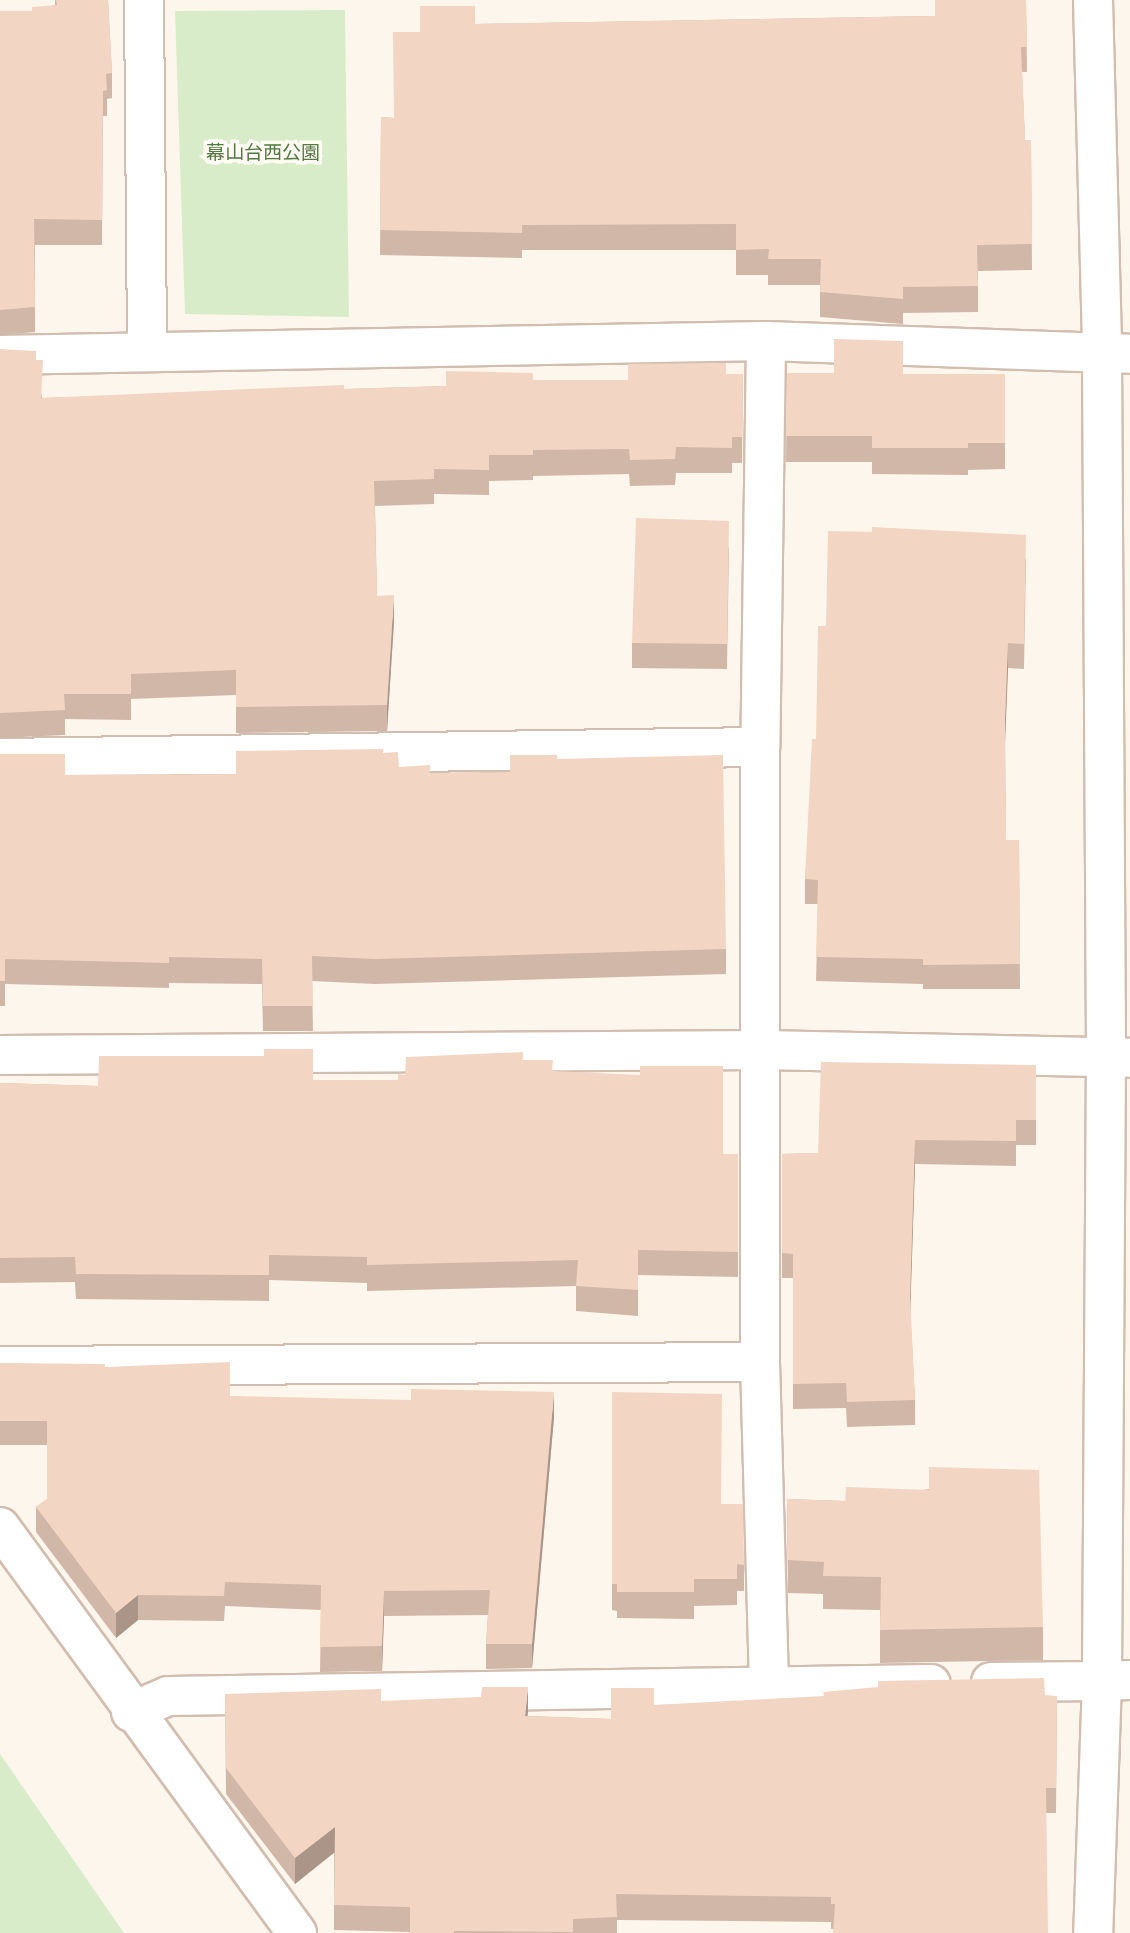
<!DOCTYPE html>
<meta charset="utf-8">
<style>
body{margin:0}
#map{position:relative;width:1130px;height:1933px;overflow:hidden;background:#fdf6ec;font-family:Quicksand,"Noto Sans JP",sans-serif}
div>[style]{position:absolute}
.green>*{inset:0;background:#d8ecc9}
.roads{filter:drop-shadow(2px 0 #d1beb0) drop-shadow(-2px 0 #d1beb0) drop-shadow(0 2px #d1beb0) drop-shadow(0 -2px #d1beb0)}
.street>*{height:38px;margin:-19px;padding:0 19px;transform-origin:19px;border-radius:19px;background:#fff}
.secondary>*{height:38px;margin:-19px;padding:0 19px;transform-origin:19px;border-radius:19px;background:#fff}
.wall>*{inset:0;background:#d1b7a8}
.shaded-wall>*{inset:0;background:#aa9588}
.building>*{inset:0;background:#f3d5c3}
span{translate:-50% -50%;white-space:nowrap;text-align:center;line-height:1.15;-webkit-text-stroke:7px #fffaf3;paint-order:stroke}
.park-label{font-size:19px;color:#537a41}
</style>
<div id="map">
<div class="green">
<i style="clip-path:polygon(345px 10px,349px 317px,185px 314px,175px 11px)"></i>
<i style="clip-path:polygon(0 1754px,124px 1933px,0 1933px)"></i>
</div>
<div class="roads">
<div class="street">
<i style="left:144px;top:0;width:352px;rotate:89.5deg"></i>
<i style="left:1093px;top:0;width:354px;rotate:88.5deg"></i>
<i style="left:1102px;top:354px;width:703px;rotate:89.67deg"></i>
<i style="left:1106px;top:1057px;width:624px;rotate:90.37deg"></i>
<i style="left:1102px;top:1681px;width:252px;rotate:92deg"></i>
<i style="left:766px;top:341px;width:406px;rotate:90.8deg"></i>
<i style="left:760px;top:747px;width:615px;rotate:90deg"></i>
<i style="left:760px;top:1362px;width:324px;rotate:88.4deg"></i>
<i style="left:0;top:355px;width:766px;rotate:-1.05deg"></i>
<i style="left:766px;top:341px;width:364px;rotate:2deg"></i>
<i style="left:0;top:758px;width:760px;rotate:-0.83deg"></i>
<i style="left:0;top:1055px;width:763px;rotate:-0.38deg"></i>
<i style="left:763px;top:1050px;width:367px;rotate:1.2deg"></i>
<i style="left:0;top:1366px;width:760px;rotate:-0.3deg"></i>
<i style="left:0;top:1527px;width:503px;rotate:53.81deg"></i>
<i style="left:991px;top:1682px;width:111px;rotate:-0.5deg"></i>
<i style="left:131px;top:1712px;width:40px;rotate:-23.4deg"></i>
<i style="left:168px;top:1696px;width:763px;rotate:-0.9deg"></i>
</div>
<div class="secondary">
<i style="left:1102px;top:1681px;width:28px;rotate:-2deg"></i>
</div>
</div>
<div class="wall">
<i style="clip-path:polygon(55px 0,108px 0,112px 73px,112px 98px,107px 99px,107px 116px,103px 116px,102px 245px,35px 245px,35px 332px,0 335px,0 11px,32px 11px,55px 5px)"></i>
<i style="clip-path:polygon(1026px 0,1027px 72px,1022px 72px,1025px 140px,1031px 140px,1032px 270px,978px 271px,978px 312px,903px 313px,903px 324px,820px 317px,820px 285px,768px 285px,768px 275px,736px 275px,736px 250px,522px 250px,522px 258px,380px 255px,381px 117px,394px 118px,420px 32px,475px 24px,935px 16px)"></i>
<i style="clip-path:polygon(0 349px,36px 360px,42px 398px,446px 386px,533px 380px,628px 380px,743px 374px,742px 463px,732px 463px,732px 473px,676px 473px,675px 485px,630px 486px,629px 474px,533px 476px,533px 480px,489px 481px,489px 495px,434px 494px,434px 504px,375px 506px,377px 596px,394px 621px,387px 731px,236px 733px,236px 695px,131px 699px,131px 720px,65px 719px,65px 735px,0 738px)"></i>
<i style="clip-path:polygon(787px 373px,903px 374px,1005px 374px,1005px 469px,968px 470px,968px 475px,872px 474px,872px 462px,786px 462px)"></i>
<i style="clip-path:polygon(729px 547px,727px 669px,632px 668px,632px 643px)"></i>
<i style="clip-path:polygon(1026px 559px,1024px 669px,1008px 668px,1005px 740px,1006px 840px,1019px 840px,1020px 989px,923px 989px,923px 984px,816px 981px,818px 904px,805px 904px,805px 879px,826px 626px)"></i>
<i style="clip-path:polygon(383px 753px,399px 767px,430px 773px,510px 772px,557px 759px,726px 949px,726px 974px,375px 984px,312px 981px,313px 1031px,263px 1031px,262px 984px,169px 983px,169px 988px,5px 984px,5px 1006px,0 1006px,0 754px,65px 775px,236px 774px)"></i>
<i style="clip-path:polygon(523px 1060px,553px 1071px,723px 1154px,738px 1154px,738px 1277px,638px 1275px,638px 1316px,576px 1311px,576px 1286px,367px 1291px,367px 1283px,269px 1280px,269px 1301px,76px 1299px,75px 1282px,0 1283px,0 1083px,98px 1086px,313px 1080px,398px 1080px,405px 1075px)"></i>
<i style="clip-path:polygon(1036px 1065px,1036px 1145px,1016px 1145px,1016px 1166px,915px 1164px,910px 1306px,915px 1400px,915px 1425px,847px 1427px,846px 1408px,793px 1409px,793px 1278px,782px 1278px,782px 1154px,818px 1153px)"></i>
<i style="clip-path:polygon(0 1363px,105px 1367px,230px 1396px,554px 1417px,532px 1668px,486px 1669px,486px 1644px,488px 1615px,384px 1616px,382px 1671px,320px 1672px,321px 1610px,225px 1606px,224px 1621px,138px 1620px,116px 1638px,36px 1532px,36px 1507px,47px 1499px,47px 1445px,0 1445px)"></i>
<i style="clip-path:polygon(612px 1392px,721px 1504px,744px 1565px,744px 1591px,737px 1591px,737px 1605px,694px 1606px,694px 1619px,617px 1618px,617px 1611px,612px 1610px)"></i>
<i style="clip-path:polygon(929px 1467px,1043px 1627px,1043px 1660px,880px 1663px,880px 1610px,823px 1609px,823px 1594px,788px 1593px,787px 1499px,845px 1501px,929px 1489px)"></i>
<i style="clip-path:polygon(225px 1694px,381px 1701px,528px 1716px,611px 1719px,654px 1705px,1057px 1696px,1056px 1813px,1046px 1813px,834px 1929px,831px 1929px,831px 1922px,617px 1920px,617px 1933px,410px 1933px,410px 1932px,334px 1930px,334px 1852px,295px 1884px,226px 1794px)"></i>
</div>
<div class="shaded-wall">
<i style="clip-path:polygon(394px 595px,394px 621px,387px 731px,387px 705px)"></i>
<i style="clip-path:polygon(1008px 643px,1008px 668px,1005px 743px,1005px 719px)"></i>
<i style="clip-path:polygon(915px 1140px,915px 1164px,910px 1321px,910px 1296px)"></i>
<i style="clip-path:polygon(554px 1392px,554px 1417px,532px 1668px,532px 1644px)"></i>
<i style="clip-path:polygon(384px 1591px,384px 1616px,382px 1671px,382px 1646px)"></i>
<i style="clip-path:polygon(138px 1595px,138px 1620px,116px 1638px,116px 1613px)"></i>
<i style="clip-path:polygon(528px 1687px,528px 1712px,525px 1741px,525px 1716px)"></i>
<i style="clip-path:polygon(335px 1827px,335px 1852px,295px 1884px,295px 1858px)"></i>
</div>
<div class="building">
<i style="clip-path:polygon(56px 0,108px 0,112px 73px,106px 74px,107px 90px,103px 91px,102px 220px,34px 219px,35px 307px,0 310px,0 11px,32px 11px,32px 7px,57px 5px)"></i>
<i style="clip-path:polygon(935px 0,1026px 0,1027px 47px,1021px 47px,1025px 140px,1031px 140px,1032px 244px,977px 245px,978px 286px,903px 287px,903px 299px,820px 292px,821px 259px,768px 259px,769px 249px,736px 250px,736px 224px,522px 225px,522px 233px,380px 230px,381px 117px,394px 118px,393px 32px,420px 32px,420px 6px,475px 6px,475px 24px,935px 16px)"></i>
<i style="clip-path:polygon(834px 339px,903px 341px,903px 374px,1005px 374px,1005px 443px,968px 443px,968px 448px,872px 448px,872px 436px,786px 436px,787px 373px,834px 373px)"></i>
<i style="clip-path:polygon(0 349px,36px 351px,36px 360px,43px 360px,41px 398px,344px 385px,344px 389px,446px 386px,446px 371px,533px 373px,533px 380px,628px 380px,628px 364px,726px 363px,726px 374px,743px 374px,742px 437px,732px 437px,732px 448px,676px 447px,675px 459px,630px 460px,629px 449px,533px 450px,533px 455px,489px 455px,489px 470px,434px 469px,434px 479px,374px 481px,377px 596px,394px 595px,387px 705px,236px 707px,236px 670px,131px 674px,131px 694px,64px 694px,65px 710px,0 713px)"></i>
<i style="clip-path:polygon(636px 518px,729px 521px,727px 644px,632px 643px)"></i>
<i style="clip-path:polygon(872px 527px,1026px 535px,1024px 644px,1008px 643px,1005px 719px,1006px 840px,1019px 840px,1020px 964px,923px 965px,923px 959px,816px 957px,818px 880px,805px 879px,812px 739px,816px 739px,818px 626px,826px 626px,828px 531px,872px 532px)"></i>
<i style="clip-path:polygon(383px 749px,383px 753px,398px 752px,399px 767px,430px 765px,430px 773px,510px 772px,510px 755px,557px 755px,557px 759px,723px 755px,726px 949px,375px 959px,312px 956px,313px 1006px,263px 1006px,262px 959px,169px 957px,169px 963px,5px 959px,5px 981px,0 981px,0 754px,65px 754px,65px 775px,236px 774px,236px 751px)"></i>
<i style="clip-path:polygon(264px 1049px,313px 1049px,313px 1080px,398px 1080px,398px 1074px,405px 1075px,406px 1057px,523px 1052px,523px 1060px,553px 1060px,552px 1071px,640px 1075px,640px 1066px,723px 1066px,723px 1154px,738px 1154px,738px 1252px,638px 1250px,638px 1290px,576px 1286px,578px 1260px,367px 1265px,367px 1257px,269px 1255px,269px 1275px,76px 1274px,75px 1257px,0 1258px,0 1083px,98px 1086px,99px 1056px,264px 1056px)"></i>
<i style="clip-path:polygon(821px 1062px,1036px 1065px,1036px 1120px,1016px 1120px,1016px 1141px,915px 1140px,910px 1296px,915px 1400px,847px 1402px,846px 1383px,793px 1384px,793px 1254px,782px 1253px,782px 1154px,818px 1153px)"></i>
<i style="clip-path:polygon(230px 1362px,230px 1396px,411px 1400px,411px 1389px,554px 1392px,532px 1644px,486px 1644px,490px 1590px,384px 1591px,382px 1646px,320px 1647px,321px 1585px,225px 1582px,224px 1596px,138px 1595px,116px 1613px,36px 1507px,47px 1499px,47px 1421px,0 1421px,0 1363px,105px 1364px,105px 1367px)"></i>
<i style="clip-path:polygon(612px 1392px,722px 1394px,721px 1504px,743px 1504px,744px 1565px,737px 1564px,737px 1579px,694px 1579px,694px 1592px,617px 1592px,617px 1584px,612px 1584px)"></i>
<i style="clip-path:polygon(929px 1467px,1039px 1470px,1043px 1627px,880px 1630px,881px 1577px,823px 1576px,824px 1562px,788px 1560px,787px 1499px,845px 1501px,846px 1487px,929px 1490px)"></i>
<i style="clip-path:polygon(1044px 1678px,1045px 1695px,1057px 1696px,1056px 1788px,1046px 1788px,1048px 1933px,833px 1933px,835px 1904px,831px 1904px,831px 1897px,616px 1894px,617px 1917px,573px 1919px,573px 1932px,454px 1931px,454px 1933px,410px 1933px,410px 1907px,334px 1905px,335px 1827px,295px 1858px,226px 1768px,225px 1694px,381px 1689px,381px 1701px,481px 1697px,482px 1687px,528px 1687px,525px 1716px,611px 1719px,611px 1688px,654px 1688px,654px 1705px,824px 1696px,823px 1692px,878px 1687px,878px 1681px)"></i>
</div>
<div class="park-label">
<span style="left:263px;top:153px">幕山台西公園</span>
</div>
</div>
